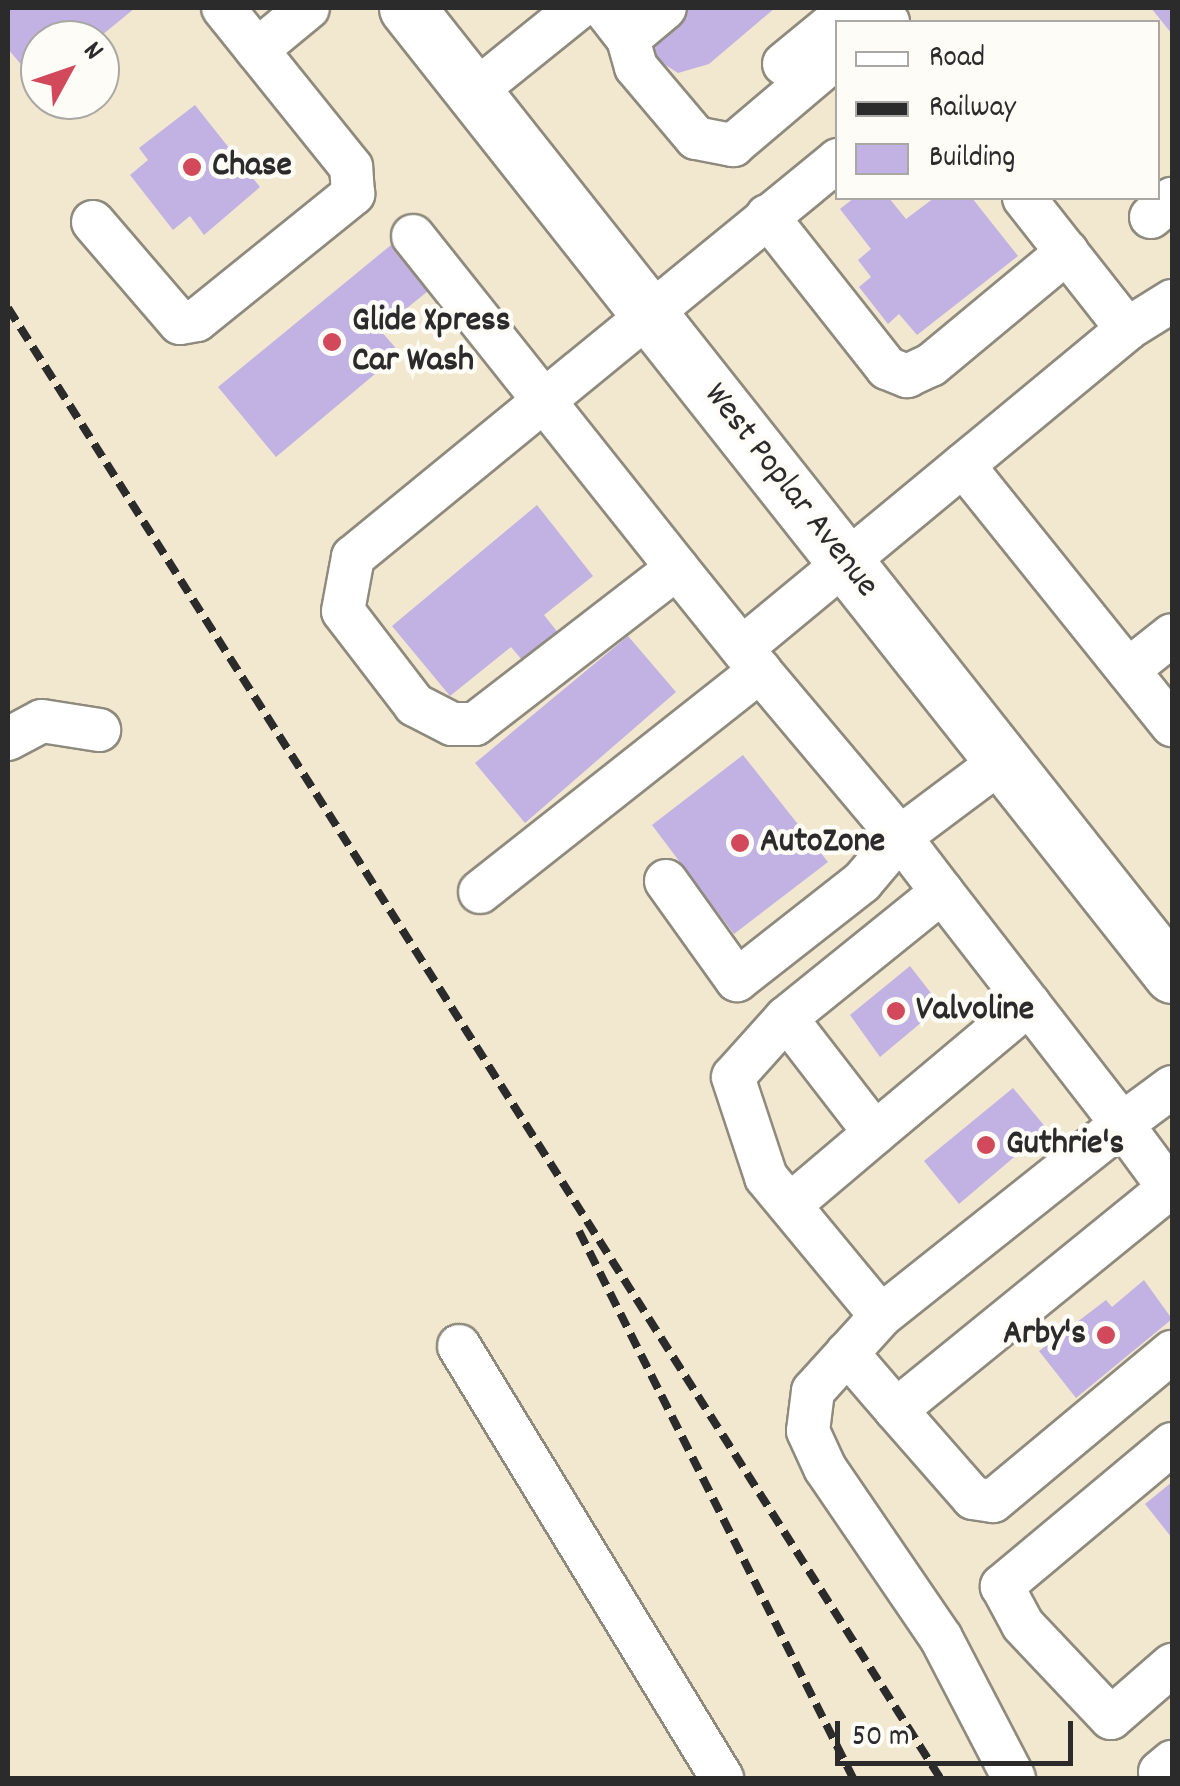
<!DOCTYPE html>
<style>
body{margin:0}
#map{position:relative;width:1180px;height:1786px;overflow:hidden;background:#f2e8cf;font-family:Dekko,sans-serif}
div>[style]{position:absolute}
.building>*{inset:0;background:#c1b2e3}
.roads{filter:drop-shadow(2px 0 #8e8a7d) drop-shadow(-2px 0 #8e8a7d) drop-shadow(0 2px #8e8a7d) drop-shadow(0 -2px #8e8a7d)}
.minor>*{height:42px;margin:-21px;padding:0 21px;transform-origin:21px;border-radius:21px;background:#fff}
.major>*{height:55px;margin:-27.5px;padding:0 27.5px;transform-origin:27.5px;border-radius:27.5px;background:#fff}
.rail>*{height:8px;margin-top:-4px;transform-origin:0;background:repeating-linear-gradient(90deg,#2b2b2b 0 15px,transparent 0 23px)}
.dots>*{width:28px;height:28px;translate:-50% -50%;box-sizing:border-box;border:5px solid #fdfcf7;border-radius:50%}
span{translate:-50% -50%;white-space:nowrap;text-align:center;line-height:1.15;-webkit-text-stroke:9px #fdfcf7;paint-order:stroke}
.poi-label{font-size:35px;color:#2b2b2b;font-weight:700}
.left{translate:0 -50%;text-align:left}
.right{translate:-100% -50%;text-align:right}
.street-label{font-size:35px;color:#2b2b2b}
.frame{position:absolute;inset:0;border:10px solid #2b2b2b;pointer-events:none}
.legend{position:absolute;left:835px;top:20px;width:325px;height:180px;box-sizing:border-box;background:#fdfcf7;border:2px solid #a9a8a5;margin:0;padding:12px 18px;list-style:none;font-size:30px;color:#2b2b2b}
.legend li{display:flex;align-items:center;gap:20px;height:50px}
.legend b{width:50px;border:2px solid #a9a8a5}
.north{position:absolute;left:20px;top:20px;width:100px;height:100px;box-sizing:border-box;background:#fdfcf7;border:2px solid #a9a8a5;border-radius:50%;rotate:50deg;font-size:28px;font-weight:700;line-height:40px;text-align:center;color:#2b2b2b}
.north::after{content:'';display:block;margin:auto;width:35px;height:45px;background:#d1495b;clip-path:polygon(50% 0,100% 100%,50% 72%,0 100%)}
.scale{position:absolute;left:835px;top:1721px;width:238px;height:45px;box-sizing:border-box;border:5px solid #2b2b2b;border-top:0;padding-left:12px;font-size:30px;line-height:35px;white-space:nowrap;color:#2b2b2b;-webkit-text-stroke:8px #fdfcf7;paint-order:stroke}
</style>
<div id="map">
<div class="building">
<i style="clip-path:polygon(135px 8px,96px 40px,40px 40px,40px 87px,8px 49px,10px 8px)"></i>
<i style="clip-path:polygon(673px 8px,775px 8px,709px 64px,678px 73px,648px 54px)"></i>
<i style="clip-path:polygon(1151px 8px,1172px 8px,1172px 34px)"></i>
<i style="clip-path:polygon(195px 105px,260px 187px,204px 235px,190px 216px,173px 230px,130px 175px,148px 160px,139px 148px)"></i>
<i style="clip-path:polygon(854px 198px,889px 198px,906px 219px,934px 198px,972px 198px,1018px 256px,917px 335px,899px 314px,888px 324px,859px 287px,871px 277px,858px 260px,871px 249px,840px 209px)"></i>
<i style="clip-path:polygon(391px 245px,428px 291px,380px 330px,400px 353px,276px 457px,218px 387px)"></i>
<i style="clip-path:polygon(537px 505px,593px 576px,544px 615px,563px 639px,528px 667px,511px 647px,450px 696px,392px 626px)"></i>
<i style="clip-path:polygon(628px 636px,676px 692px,525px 823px,475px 763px)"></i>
<i style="clip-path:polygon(743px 755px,828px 862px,734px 934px,652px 825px)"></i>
<i style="clip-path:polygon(910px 966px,941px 1006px,880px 1057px,850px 1015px)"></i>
<i style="clip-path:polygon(1013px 1088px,1047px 1129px,959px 1204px,924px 1161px)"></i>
<i style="clip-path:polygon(1144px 1280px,1172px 1319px,1076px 1398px,1039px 1351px,1106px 1300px,1112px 1307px)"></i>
<i style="clip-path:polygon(1172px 1482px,1172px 1538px,1145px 1504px)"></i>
</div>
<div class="roads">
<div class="minor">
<i style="left:604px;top:8px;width:39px;rotate:52deg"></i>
<i style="left:628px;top:39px;width:29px;rotate:74deg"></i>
<i style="left:636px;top:67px;width:93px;rotate:49.8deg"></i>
<i style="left:696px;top:138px;width:38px;rotate:11deg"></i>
<i style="left:733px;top:145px;width:138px;rotate:-40.3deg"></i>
<i style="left:877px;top:8px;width:18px;rotate:52deg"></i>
<i style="left:628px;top:39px;width:48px;rotate:-40deg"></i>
<i style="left:257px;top:50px;width:66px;rotate:-39.5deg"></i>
<i style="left:784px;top:64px;width:72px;rotate:-39.4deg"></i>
<i style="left:840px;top:18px;width:10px;rotate:-73deg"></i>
<i style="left:474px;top:92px;width:134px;rotate:-38.9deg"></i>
<i style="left:1024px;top:198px;width:167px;rotate:51.8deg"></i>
<i style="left:767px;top:216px;width:194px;rotate:51.7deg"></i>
<i style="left:887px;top:368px;width:22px;rotate:22deg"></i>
<i style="left:907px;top:376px;width:26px;rotate:-25deg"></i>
<i style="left:931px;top:365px;width:177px;rotate:-39.7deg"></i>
<i style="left:1151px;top:217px;width:28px;rotate:-41deg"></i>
<i style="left:93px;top:222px;width:133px;rotate:49.3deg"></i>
<i style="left:180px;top:323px;width:17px;rotate:-10deg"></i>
<i style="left:197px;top:320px;width:201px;rotate:-38.9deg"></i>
<i style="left:353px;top:194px;width:27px;rotate:-94deg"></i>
<i style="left:351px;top:167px;width:204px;rotate:-128.8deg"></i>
<i style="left:413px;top:236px;width:424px;rotate:51.5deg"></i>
<i style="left:963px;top:465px;width:334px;rotate:51.2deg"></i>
<i style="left:742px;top:648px;width:500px;rotate:-39.6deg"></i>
<i style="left:1127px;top:329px;width:53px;rotate:-31.9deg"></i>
<i style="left:1128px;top:670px;width:56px;rotate:-38.5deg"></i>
<i style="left:760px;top:671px;width:217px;rotate:49.9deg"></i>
<i style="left:900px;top:837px;width:129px;rotate:-36.8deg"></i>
<i style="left:8px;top:739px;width:38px;rotate:-28deg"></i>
<i style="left:42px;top:721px;width:58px;rotate:9deg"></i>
<i style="left:666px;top:881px;width:122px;rotate:54.4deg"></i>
<i style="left:737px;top:980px;width:159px;rotate:-38.1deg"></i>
<i style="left:862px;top:882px;width:59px;rotate:-49.8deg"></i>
<i style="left:900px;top:837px;width:69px;rotate:52.6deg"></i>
<i style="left:942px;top:892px;width:201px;rotate:141.1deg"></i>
<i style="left:786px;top:1018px;width:79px;rotate:131.9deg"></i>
<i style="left:733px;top:1077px;width:105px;rotate:71.7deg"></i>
<i style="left:766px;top:1177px;width:180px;rotate:50.4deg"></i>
<i style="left:480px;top:892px;width:357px;rotate:-38.3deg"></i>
<i style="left:760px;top:671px;width:132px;rotate:-128.9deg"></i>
<i style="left:677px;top:568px;width:255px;rotate:142.3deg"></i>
<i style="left:475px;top:724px;width:23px;rotate:180deg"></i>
<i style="left:452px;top:724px;width:42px;rotate:-152.8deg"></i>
<i style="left:415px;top:705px;width:118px;rotate:-127.5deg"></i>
<i style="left:343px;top:611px;width:55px;rotate:-79.5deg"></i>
<i style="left:353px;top:557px;width:627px;rotate:-39.3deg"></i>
<i style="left:1029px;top:1004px;width:152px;rotate:52.2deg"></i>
<i style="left:1122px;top:1124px;width:62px;rotate:-36.5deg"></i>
<i style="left:786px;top:1018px;width:145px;rotate:52.3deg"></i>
<i style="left:875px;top:1133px;width:201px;rotate:-40deg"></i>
<i style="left:1029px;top:1004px;width:142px;rotate:-127.8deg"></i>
<i style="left:790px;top:1205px;width:111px;rotate:-40.3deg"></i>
<i style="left:459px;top:1346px;width:506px;rotate:58.67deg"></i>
<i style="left:847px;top:1353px;width:75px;rotate:49.3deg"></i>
<i style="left:896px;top:1410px;width:352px;rotate:-39.1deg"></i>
<i style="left:1169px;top:1188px;width:79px;rotate:-126.3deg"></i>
<i style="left:1122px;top:1124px;width:308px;rotate:141.5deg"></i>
<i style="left:881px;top:1316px;width:101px;rotate:132.2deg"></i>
<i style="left:813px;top:1391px;width:40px;rotate:97.1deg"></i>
<i style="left:808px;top:1431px;width:41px;rotate:65.3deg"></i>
<i style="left:825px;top:1468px;width:206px;rotate:55.7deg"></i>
<i style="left:941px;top:1638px;width:158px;rotate:62.5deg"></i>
<i style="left:896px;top:1410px;width:117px;rotate:48.8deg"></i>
<i style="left:973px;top:1498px;width:20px;rotate:9deg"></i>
<i style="left:993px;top:1501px;width:233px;rotate:-39.8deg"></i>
<i style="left:1172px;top:1444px;width:222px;rotate:140.1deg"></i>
<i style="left:1002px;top:1586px;width:44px;rotate:61.7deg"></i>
<i style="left:1023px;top:1625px;width:128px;rotate:46.6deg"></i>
<i style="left:1111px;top:1718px;width:81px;rotate:-41deg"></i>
<i style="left:1166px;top:1778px;width:8px;rotate:-135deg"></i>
<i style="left:1160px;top:1772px;width:16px;rotate:-40deg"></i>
</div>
<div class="major">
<i style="left:407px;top:8px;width:1233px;rotate:51.65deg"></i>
</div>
</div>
<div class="rail">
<i style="left:8px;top:308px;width:1741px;rotate:57.62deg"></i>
<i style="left:579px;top:1231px;width:612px;rotate:63.39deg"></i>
</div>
<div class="dots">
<i style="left:192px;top:167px;background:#d1495b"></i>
<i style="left:332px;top:342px;background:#d1495b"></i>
<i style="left:740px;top:843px;background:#d1495b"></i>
<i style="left:896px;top:1011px;background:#d1495b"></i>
<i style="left:986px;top:1145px;background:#d1495b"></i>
<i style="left:1106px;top:1335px;background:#d1495b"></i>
</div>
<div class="poi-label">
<span class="left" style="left:212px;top:167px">Chase</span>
<span class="left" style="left:352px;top:342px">Glide Xpress<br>Car Wash</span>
<span class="left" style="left:760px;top:843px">AutoZone</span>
<span class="left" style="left:916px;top:1011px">Valvoline</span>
<span class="left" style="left:1006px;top:1145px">Guthrie's</span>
<span class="right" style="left:1086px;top:1335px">Arby's</span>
</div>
<div class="street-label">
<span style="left:790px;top:491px;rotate:52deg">West Poplar Avenue</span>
</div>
<div class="frame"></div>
<ul class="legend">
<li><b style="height:12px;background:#fff"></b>Road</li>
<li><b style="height:12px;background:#2b2b2b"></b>Railway</li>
<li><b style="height:28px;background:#c1b2e3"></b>Building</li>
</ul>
<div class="north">N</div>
<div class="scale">50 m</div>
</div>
